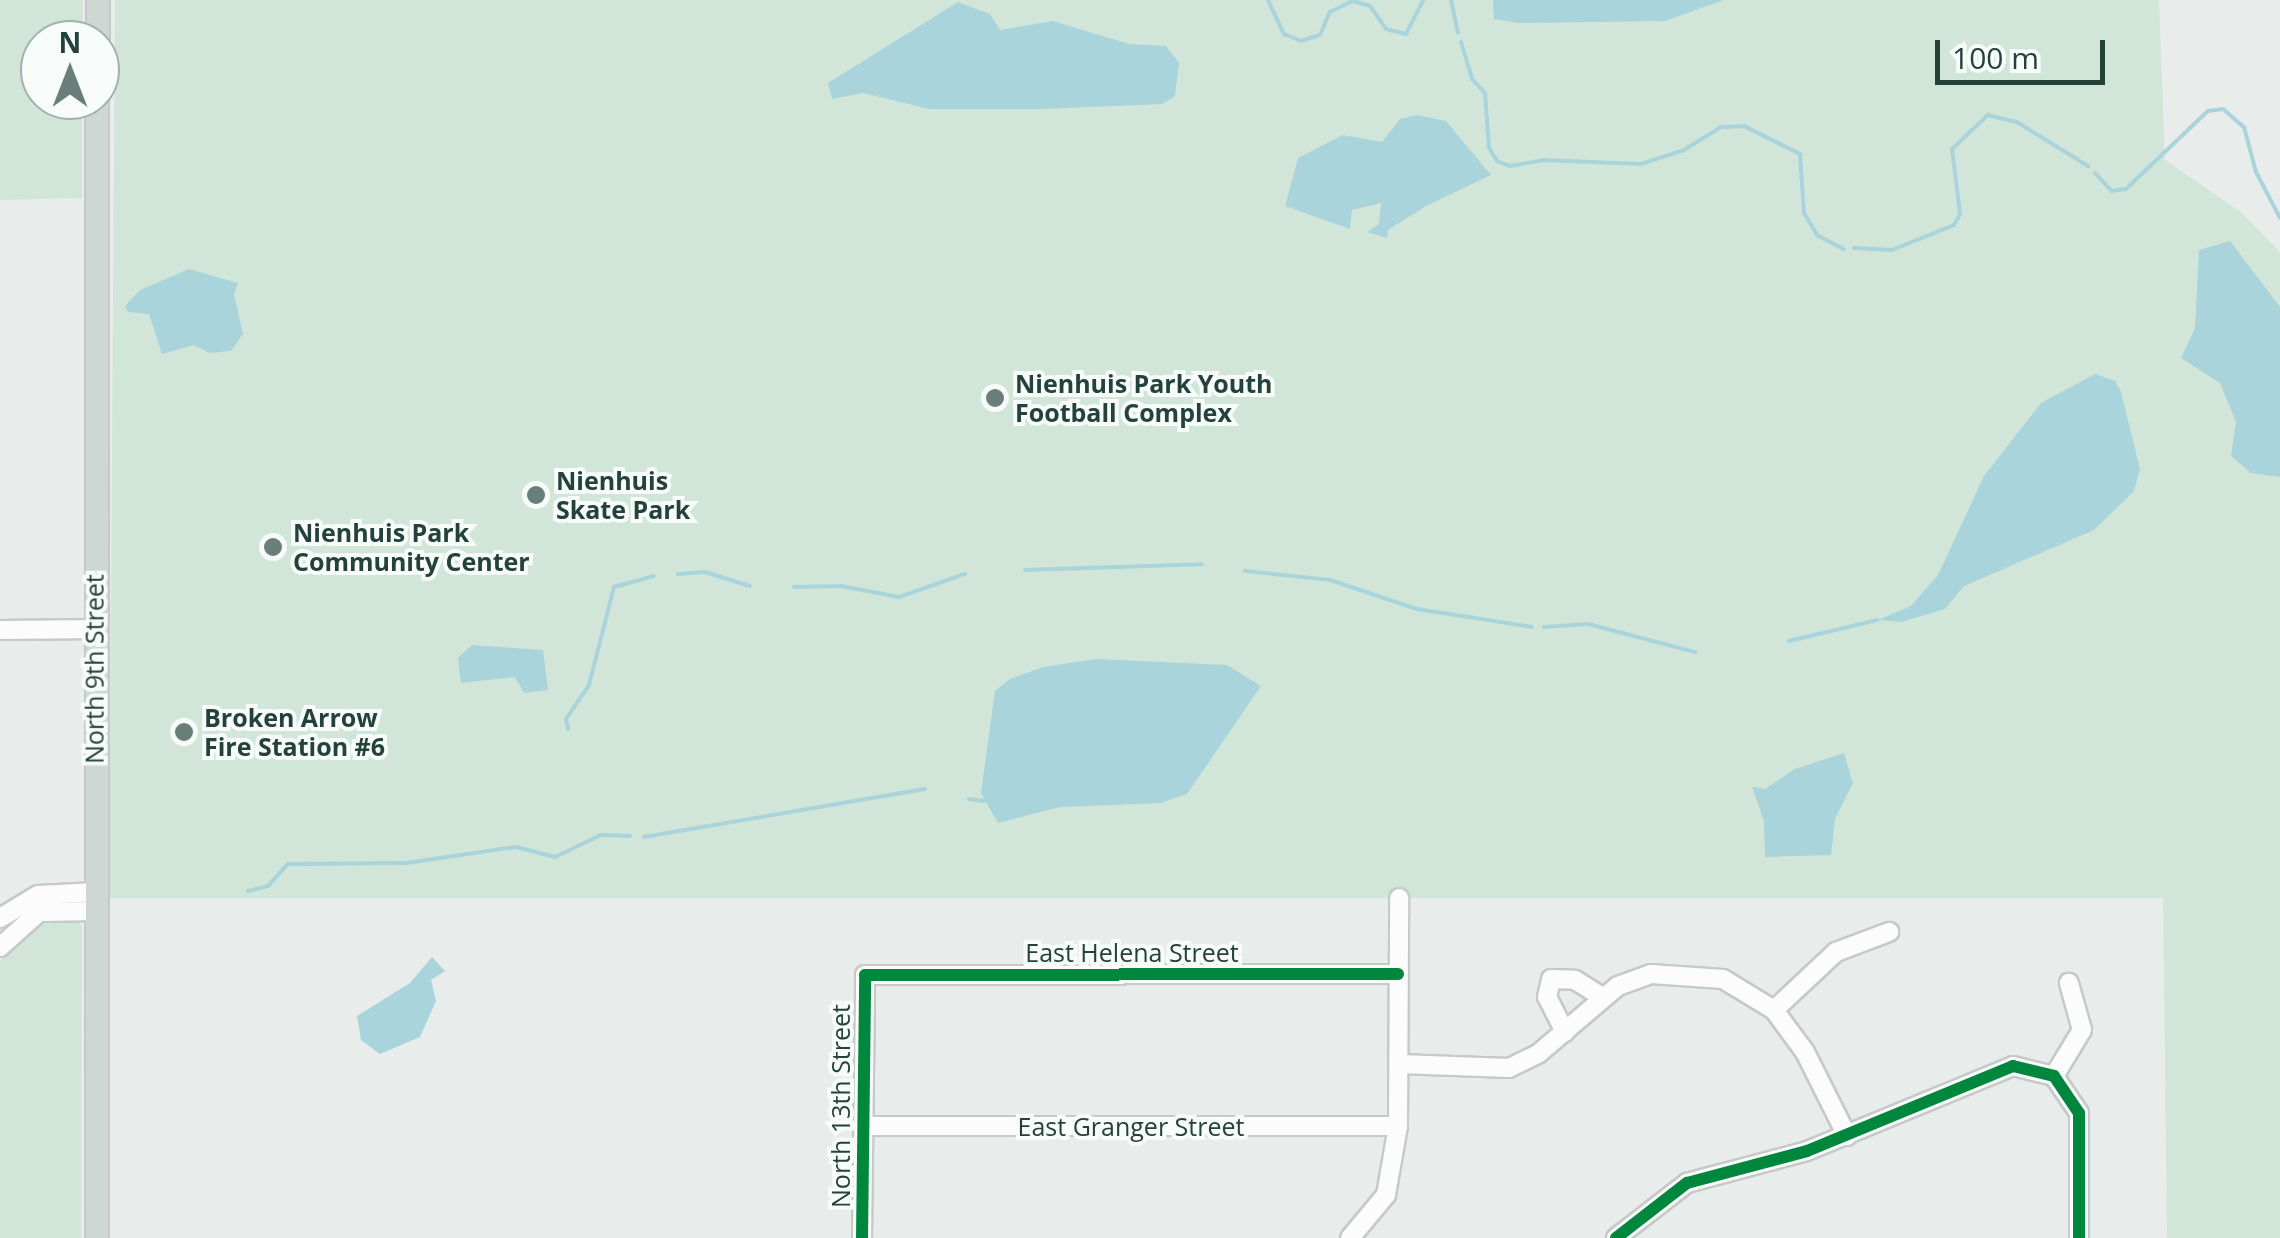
<!DOCTYPE html>
<style>
body{margin:0}
#map{position:relative;width:2280px;height:1238px;overflow:hidden;background:#e8edeb;font-family:"Open Sans",sans-serif}
div>[style]{position:absolute}
.green>*{inset:0;background:#d1e6d8}
.water>*{inset:0;background:#a9d4db}
.stream>*{height:4px;margin:-2px;padding:0 2px;transform-origin:2px;border-radius:2px;background:#a9d4db}
.roads{filter:drop-shadow(2px 0 #c5cac8) drop-shadow(-2px 0 #c5cac8) drop-shadow(0 2px #c5cac8) drop-shadow(0 -2px #c5cac8)}
.minor>*{height:18px;margin:-9px;padding:0 9px;transform-origin:9px;border-radius:9px;background:#fcfcfc}
.major>*{height:22px;margin:-11px;padding:0 11px;transform-origin:11px;border-radius:11px;background:#cfd7d5}
.cycleway>*{height:12px;margin:-6px;padding:0 6px;transform-origin:6px;border-radius:6px;background:#00873e}
.dots>*{width:28px;height:28px;translate:-50% -50%;box-sizing:border-box;border:5px solid #f7fbf9;border-radius:50%}
span{translate:-50% -50%;white-space:nowrap;text-align:center;line-height:1.15;-webkit-text-stroke:8px #f7fbf9;paint-order:stroke}
.poi-label{font-size:25px;color:#24423a;font-weight:700}
.left{translate:0 -50%;text-align:left}
.street-label{font-size:25px;color:#24423a}
.north{position:absolute;left:20px;top:20px;width:100px;height:100px;box-sizing:border-box;background:#f7fbf9;border:2px solid #a3b1ad;border-radius:50%;rotate:0deg;font-size:28px;font-weight:700;line-height:40px;text-align:center;color:#24423a}
.north::after{content:'';display:block;margin:auto;width:35px;height:45px;background:#697e78;clip-path:polygon(50% 0,100% 100%,50% 72%,0 100%)}
.scale{position:absolute;left:1935px;top:40px;width:170px;height:45px;box-sizing:border-box;border:5px solid #24423a;border-top:0;padding-left:12px;font-size:30px;line-height:35px;white-space:nowrap;color:#24423a;-webkit-text-stroke:8px #f7fbf9;paint-order:stroke}
</style>
<div id="map">
<div class="green">
<i style="clip-path:polygon(0 0,83px 0,82px 40px,40px 40px,40px 100px,82px 100px,82px 198px,0 200px)"></i>
<i style="clip-path:polygon(115px 0,2159px 0,2165px 160px,2241px 212px,2280px 252px,2280px 1238px,2167px 1238px,2163px 898px,109px 898px)"></i>
<i style="clip-path:polygon(49px 918px,77px 919px,82px 927px,81px 1238px,0 1238px,0 961px,15px 941px)"></i>
</div>
<div class="water">
<i style="clip-path:polygon(1493px 0,1724px 0,1665px 21px,1518px 23px,1494px 19px)"></i>
<i style="clip-path:polygon(958px 2px,990px 14px,1000px 30px,1053px 21px,1129px 44px,1166px 46px,1179px 63px,1175px 96px,1162px 104px,1042px 109px,929px 109px,863px 93px,832px 99px,828px 83px)"></i>
<i style="clip-path:polygon(1417px 115px,1446px 121px,1491px 175px,1426px 206px,1388px 230px,1387px 238px,1367px 232px,1379px 224px,1381px 203px,1352px 210px,1350px 229px,1285px 206px,1298px 158px,1343px 135px,1382px 142px,1400px 119px)"></i>
<i style="clip-path:polygon(2230px 241px,2280px 307px,2280px 477px,2251px 473px,2231px 456px,2236px 422px,2220px 383px,2181px 358px,2195px 328px,2199px 250px)"></i>
<i style="clip-path:polygon(189px 269px,238px 283px,234px 294px,243px 334px,231px 351px,209px 353px,194px 345px,162px 354px,149px 314px,128px 312px,125px 306px,140px 290px)"></i>
<i style="clip-path:polygon(2095px 374px,2115px 381px,2121px 392px,2140px 469px,2134px 491px,2094px 530px,1964px 586px,1945px 609px,1901px 622px,1878px 620px,1911px 606px,1938px 575px,1984px 476px,2041px 403px)"></i>
<i style="clip-path:polygon(472px 645px,543px 650px,548px 690px,524px 693px,515px 677px,461px 683px,458px 658px)"></i>
<i style="clip-path:polygon(1096px 659px,1227px 665px,1261px 686px,1187px 794px,1161px 803px,1060px 807px,998px 823px,981px 793px,995px 691px,1010px 679px,1043px 667px)"></i>
<i style="clip-path:polygon(1844px 753px,1853px 783px,1835px 819px,1831px 855px,1765px 857px,1764px 821px,1752px 787px,1765px 789px,1795px 769px)"></i>
<i style="clip-path:polygon(432px 957px,445px 971px,431px 980px,436px 1001px,420px 1037px,380px 1054px,361px 1040px,357px 1016px,410px 983px)"></i>
</div>
<div class="stream">
<i style="left:1268px;top:0;width:38px;rotate:65deg"></i>
<i style="left:1284px;top:34px;width:18px;rotate:22deg"></i>
<i style="left:1301px;top:41px;width:20px;rotate:-18deg"></i>
<i style="left:1320px;top:35px;width:25px;rotate:-67deg"></i>
<i style="left:1330px;top:12px;width:25px;rotate:-26deg"></i>
<i style="left:1353px;top:1px;width:18px;rotate:16deg"></i>
<i style="left:1370px;top:6px;width:28px;rotate:55deg"></i>
<i style="left:1386px;top:29px;width:21px;rotate:14deg"></i>
<i style="left:1406px;top:34px;width:38px;rotate:-63deg"></i>
<i style="left:1451px;top:0;width:33px;rotate:78deg"></i>
<i style="left:1461px;top:42px;width:39px;rotate:73deg"></i>
<i style="left:1472px;top:79px;width:19px;rotate:47deg"></i>
<i style="left:1485px;top:93px;width:55px;rotate:85.8deg"></i>
<i style="left:1489px;top:148px;width:15px;rotate:58deg"></i>
<i style="left:1497px;top:161px;width:14px;rotate:21deg"></i>
<i style="left:1510px;top:166px;width:34px;rotate:-10deg"></i>
<i style="left:1543px;top:160px;width:98px;rotate:2.3deg"></i>
<i style="left:1641px;top:164px;width:45px;rotate:-18deg"></i>
<i style="left:1684px;top:150px;width:44px;rotate:-31.9deg"></i>
<i style="left:1721px;top:127px;width:23px;rotate:-2deg"></i>
<i style="left:1744px;top:126px;width:63px;rotate:26.6deg"></i>
<i style="left:1800px;top:154px;width:59px;rotate:86.1deg"></i>
<i style="left:1804px;top:213px;width:26px;rotate:59deg"></i>
<i style="left:1817px;top:235px;width:30px;rotate:28deg"></i>
<i style="left:2095px;top:173px;width:25px;rotate:47deg"></i>
<i style="left:2112px;top:191px;width:14px;rotate:-8deg"></i>
<i style="left:2126px;top:189px;width:113px;rotate:-43.6deg"></i>
<i style="left:2208px;top:111px;width:15px;rotate:-8deg"></i>
<i style="left:2223px;top:109px;width:28px;rotate:41deg"></i>
<i style="left:2244px;top:127px;width:47px;rotate:75.1deg"></i>
<i style="left:2256px;top:172px;width:52px;rotate:62.4deg"></i>
<i style="left:1854px;top:248px;width:38px;rotate:3deg"></i>
<i style="left:1892px;top:250px;width:67px;rotate:-22deg"></i>
<i style="left:1954px;top:225px;width:13px;rotate:-61deg"></i>
<i style="left:1960px;top:214px;width:65px;rotate:-97deg"></i>
<i style="left:1952px;top:149px;width:50px;rotate:-43.4deg"></i>
<i style="left:1988px;top:115px;width:30px;rotate:14deg"></i>
<i style="left:2017px;top:122px;width:84px;rotate:31.8deg"></i>
<i style="left:1025px;top:570px;width:177px;rotate:-1.9deg"></i>
<i style="left:1245px;top:571px;width:85px;rotate:6deg"></i>
<i style="left:1330px;top:580px;width:92px;rotate:18.4deg"></i>
<i style="left:1417px;top:609px;width:116px;rotate:8.9deg"></i>
<i style="left:678px;top:574px;width:27px;rotate:-4deg"></i>
<i style="left:705px;top:572px;width:47px;rotate:17.3deg"></i>
<i style="left:794px;top:587px;width:47px;rotate:-1.2deg"></i>
<i style="left:841px;top:586px;width:59px;rotate:10.7deg"></i>
<i style="left:899px;top:597px;width:70px;rotate:-19.2deg"></i>
<i style="left:1544px;top:627px;width:44px;rotate:-3.9deg"></i>
<i style="left:1588px;top:624px;width:111px;rotate:14.7deg"></i>
<i style="left:1789px;top:641px;width:91px;rotate:-13.3deg"></i>
<i style="left:568px;top:729px;width:10px;rotate:-101deg"></i>
<i style="left:566px;top:719px;width:41px;rotate:-55.9deg"></i>
<i style="left:589px;top:685px;width:101px;rotate:-75.7deg"></i>
<i style="left:614px;top:587px;width:41px;rotate:-15.4deg"></i>
<i style="left:969px;top:799px;width:15px;rotate:8deg"></i>
<i style="left:644px;top:837px;width:285px;rotate:-9.7deg"></i>
<i style="left:248px;top:891px;width:21px;rotate:-14deg"></i>
<i style="left:268px;top:886px;width:30px;rotate:-48deg"></i>
<i style="left:288px;top:864px;width:118px;rotate:-0.5deg"></i>
<i style="left:406px;top:863px;width:111px;rotate:-8.3deg"></i>
<i style="left:516px;top:847px;width:40px;rotate:14.4deg"></i>
<i style="left:555px;top:857px;width:51px;rotate:-25.6deg"></i>
<i style="left:601px;top:835px;width:29px;rotate:2deg"></i>
</div>
<div class="roads">
<div class="minor">
<i style="left:0;top:630px;width:92px;rotate:-0.6deg"></i>
<i style="left:0;top:918px;width:44px;rotate:-31.2deg"></i>
<i style="left:38px;top:895px;width:59px;rotate:-2.9deg"></i>
<i style="left:0;top:947px;width:52px;rotate:-41.9deg"></i>
<i style="left:39px;top:912px;width:58px;rotate:-1deg"></i>
<i style="left:1774px;top:1010px;width:52px;rotate:53.6deg"></i>
<i style="left:1805px;top:1052px;width:94px;rotate:63.4deg"></i>
<i style="left:1565px;top:1032px;width:39px;rotate:-117deg"></i>
<i style="left:1547px;top:997px;width:18px;rotate:-77deg"></i>
<i style="left:1551px;top:979px;width:24px;rotate:2deg"></i>
<i style="left:1575px;top:980px;width:32px;rotate:32deg"></i>
<i style="left:1399px;top:1064px;width:110px;rotate:2.1deg"></i>
<i style="left:1509px;top:1068px;width:32px;rotate:-26deg"></i>
<i style="left:1538px;top:1054px;width:105px;rotate:-40.4deg"></i>
<i style="left:1618px;top:986px;width:35px;rotate:-20deg"></i>
<i style="left:1651px;top:974px;width:72px;rotate:4deg"></i>
<i style="left:1723px;top:979px;width:60px;rotate:31.3deg"></i>
<i style="left:1774px;top:1010px;width:85px;rotate:-43.1deg"></i>
<i style="left:1836px;top:952px;width:57px;rotate:-20.7deg"></i>
<i style="left:2054px;top:1076px;width:54px;rotate:-58.7deg"></i>
<i style="left:2082px;top:1030px;width:49px;rotate:-105.5deg"></i>
<i style="left:863px;top:1126px;width:535px"></i>
<i style="left:862px;top:1238px;width:263px;rotate:-89.3deg"></i>
<i style="left:865px;top:975px;width:533px;rotate:-0.11deg"></i>
<i style="left:1350px;top:1238px;width:56px;rotate:-50.1deg"></i>
<i style="left:1386px;top:1195px;width:70px;rotate:-80.1deg"></i>
<i style="left:1398px;top:1126px;width:228px;rotate:-89.7deg"></i>
<i style="left:1616px;top:1238px;width:90px;rotate:-37.8deg"></i>
<i style="left:1687px;top:1183px;width:124px;rotate:-14.9deg"></i>
<i style="left:1807px;top:1151px;width:223px;rotate:-22.4deg"></i>
<i style="left:2013px;top:1066px;width:42px;rotate:13.7deg"></i>
<i style="left:2054px;top:1076px;width:45px;rotate:56deg"></i>
<i style="left:2079px;top:1113px;width:125px;rotate:90deg"></i>
</div>
<div class="major">
<i style="left:98px;top:0;width:40px;rotate:90deg"></i>
<i style="left:97px;top:1238px;width:1138px;rotate:-90deg"></i>
</div>
</div>
<div class="cycleway">
<i style="left:862px;top:1238px;width:263px;rotate:-89.3deg"></i>
<i style="left:865px;top:975px;width:533px;rotate:-0.11deg"></i>
<i style="left:1616px;top:1238px;width:90px;rotate:-37.8deg"></i>
<i style="left:1687px;top:1183px;width:124px;rotate:-14.9deg"></i>
<i style="left:1807px;top:1151px;width:223px;rotate:-22.4deg"></i>
<i style="left:2013px;top:1066px;width:42px;rotate:13.7deg"></i>
<i style="left:2054px;top:1076px;width:45px;rotate:56deg"></i>
<i style="left:2079px;top:1113px;width:125px;rotate:90deg"></i>
</div>
<div class="dots">
<i style="left:995px;top:398px;background:#697e78"></i>
<i style="left:536px;top:495px;background:#697e78"></i>
<i style="left:273px;top:547px;background:#697e78"></i>
<i style="left:184px;top:732px;background:#697e78"></i>
</div>
<div class="poi-label">
<span class="left" style="left:1015px;top:398px">Nienhuis Park Youth<br>Football Complex</span>
<span class="left" style="left:556px;top:495px">Nienhuis<br>Skate Park</span>
<span class="left" style="left:293px;top:547px">Nienhuis Park<br>Community Center</span>
<span class="left" style="left:204px;top:732px">Broken Arrow<br>Fire Station #6</span>
</div>
<div class="street-label">
<span style="left:94px;top:669px;rotate:-90deg">North 9th Street</span>
<span style="left:1132px;top:952px">East Helena Street</span>
<span style="left:840px;top:1106px;rotate:-90deg">North 13th Street</span>
<span style="left:1131px;top:1126px">East Granger Street</span>
</div>
<div class="north">N</div>
<div class="scale">100 m</div>
</div>
